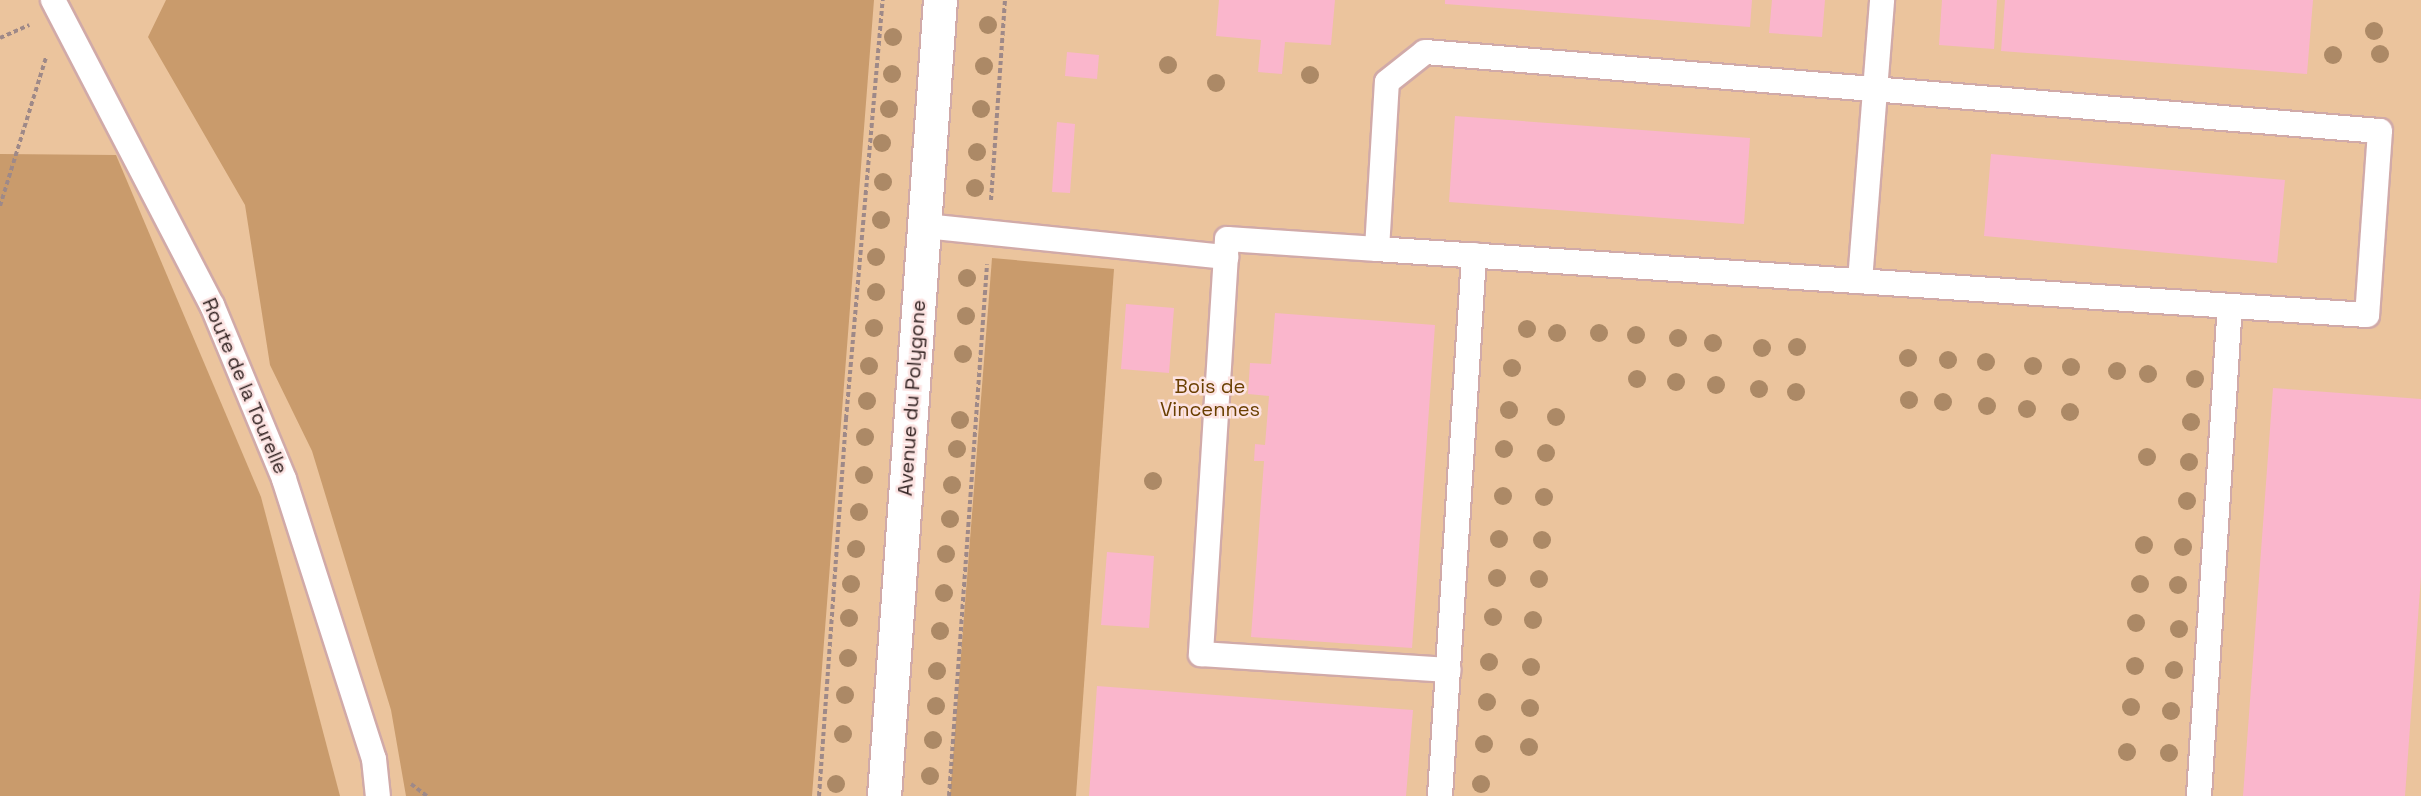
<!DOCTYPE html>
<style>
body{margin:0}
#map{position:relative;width:2421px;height:796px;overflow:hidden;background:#fce3e2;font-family:"Space Grotesk",sans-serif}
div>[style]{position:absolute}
.green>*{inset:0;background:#ebc49d}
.forest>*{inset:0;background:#c99b6c}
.building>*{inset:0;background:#fab6cc}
.path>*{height:4px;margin-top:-2px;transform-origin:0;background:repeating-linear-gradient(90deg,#9e8988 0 4.5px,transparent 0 7.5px)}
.roads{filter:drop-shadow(2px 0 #d1aaa8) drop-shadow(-2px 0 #d1aaa8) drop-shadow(0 2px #d1aaa8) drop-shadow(0 -2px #d1aaa8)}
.lane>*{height:24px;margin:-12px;padding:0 12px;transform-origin:12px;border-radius:12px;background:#fff}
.street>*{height:33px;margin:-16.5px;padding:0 16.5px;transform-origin:16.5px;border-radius:16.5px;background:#fff}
.trees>*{width:18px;height:18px;margin:-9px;border-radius:50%;background:#ac8966}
span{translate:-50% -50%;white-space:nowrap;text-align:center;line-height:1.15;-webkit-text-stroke:5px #fce3e2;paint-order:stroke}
.street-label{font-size:20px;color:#322322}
.park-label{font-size:20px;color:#6a3f01}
</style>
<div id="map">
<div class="green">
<i style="clip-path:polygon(0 0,2421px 0,2421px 796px,0 796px)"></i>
</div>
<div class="forest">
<i style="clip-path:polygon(166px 0,874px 0,812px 796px,406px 796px,391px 710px,312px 451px,270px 365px,245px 205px,148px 37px)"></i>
<i style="clip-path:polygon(0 154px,116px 155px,261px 497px,340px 796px,0 796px)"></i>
<i style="clip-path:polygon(992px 258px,1114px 269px,1076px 796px,950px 796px)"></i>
</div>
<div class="building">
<i style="clip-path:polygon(1219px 0,1335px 0,1331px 45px,1285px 42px,1282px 74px,1258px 72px,1261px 40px,1216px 36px)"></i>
<i style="clip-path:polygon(1445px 0,1752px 0,1750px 27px,1445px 4px)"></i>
<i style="clip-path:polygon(1772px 0,1825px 0,1822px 37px,1769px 33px)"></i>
<i style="clip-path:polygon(1942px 0,1997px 0,1994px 49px,1939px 45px)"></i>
<i style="clip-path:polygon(2005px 0,2313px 0,2307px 74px,2001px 51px)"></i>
<i style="clip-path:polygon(1067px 52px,1099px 55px,1097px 79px,1065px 76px)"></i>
<i style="clip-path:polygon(1455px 116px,1750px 138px,1744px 224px,1449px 202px)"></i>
<i style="clip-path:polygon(1057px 122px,1075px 124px,1070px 193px,1052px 192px)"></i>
<i style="clip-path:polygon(1991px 154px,2285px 180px,2277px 263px,1984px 236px)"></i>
<i style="clip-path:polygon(1126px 304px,1174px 308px,1169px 373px,1121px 369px)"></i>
<i style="clip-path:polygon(1275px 313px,1435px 325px,1412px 648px,1251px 637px,1264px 461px,1254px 461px,1255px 444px,1265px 445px,1269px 396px,1248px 394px,1250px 363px,1271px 364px)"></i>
<i style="clip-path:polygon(2273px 388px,2421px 399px,2421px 576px,2405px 796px,2243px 796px)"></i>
<i style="clip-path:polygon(1107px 552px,1154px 556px,1149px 628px,1101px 625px)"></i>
<i style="clip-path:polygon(1097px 686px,1413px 710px,1406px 796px,1089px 796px)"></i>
</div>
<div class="path">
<i style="left:0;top:38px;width:32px;rotate:-24deg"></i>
<i style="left:991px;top:200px;width:200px;rotate:-86deg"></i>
<i style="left:0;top:206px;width:156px;rotate:-72.8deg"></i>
<i style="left:411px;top:784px;width:20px;rotate:37deg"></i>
<i style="left:819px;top:796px;width:378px;rotate:-85.9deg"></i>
<i style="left:846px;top:419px;width:421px;rotate:-85deg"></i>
<i style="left:949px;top:796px;width:533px;rotate:-85.91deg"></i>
</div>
<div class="roads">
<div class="lane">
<i style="left:53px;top:0;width:344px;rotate:62.5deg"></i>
<i style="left:212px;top:305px;width:188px;rotate:67.5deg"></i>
<i style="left:284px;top:479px;width:294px;rotate:72.2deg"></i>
<i style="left:374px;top:759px;width:37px;rotate:84deg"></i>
<i style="left:1425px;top:52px;width:958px;rotate:4.73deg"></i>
<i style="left:2380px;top:131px;width:184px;rotate:94deg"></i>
<i style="left:2367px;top:315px;width:992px;rotate:-176.19deg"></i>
<i style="left:1377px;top:249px;width:167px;rotate:-86.6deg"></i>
<i style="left:1387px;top:82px;width:48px;rotate:-38.3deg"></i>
<i style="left:925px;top:226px;width:303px;rotate:5.9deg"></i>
<i style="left:1377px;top:249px;width:150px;rotate:-176.2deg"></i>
<i style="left:1227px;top:239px;width:416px;rotate:93.6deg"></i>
<i style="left:1201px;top:654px;width:248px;rotate:3.7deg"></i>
<i style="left:1860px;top:281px;width:282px;rotate:-85.5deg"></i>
<i style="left:1440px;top:796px;width:542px;rotate:-86.4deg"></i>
<i style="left:2199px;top:796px;width:491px;rotate:-86.4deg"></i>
</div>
<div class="street">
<i style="left:884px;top:796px;width:798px;rotate:-85.98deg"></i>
</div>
</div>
<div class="trees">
<i style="left:988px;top:25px"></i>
<i style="left:2374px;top:31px"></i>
<i style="left:893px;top:37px"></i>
<i style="left:2380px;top:54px"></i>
<i style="left:2333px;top:55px"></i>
<i style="left:1168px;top:65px"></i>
<i style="left:984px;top:66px"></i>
<i style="left:892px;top:74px"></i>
<i style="left:1310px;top:75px"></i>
<i style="left:1216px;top:83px"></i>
<i style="left:889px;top:109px"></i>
<i style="left:981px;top:109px"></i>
<i style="left:882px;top:143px"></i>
<i style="left:977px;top:152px"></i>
<i style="left:883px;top:182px"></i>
<i style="left:975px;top:188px"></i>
<i style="left:881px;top:220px"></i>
<i style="left:876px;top:257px"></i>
<i style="left:967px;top:278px"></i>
<i style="left:876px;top:292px"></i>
<i style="left:966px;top:316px"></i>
<i style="left:874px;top:328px"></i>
<i style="left:1527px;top:329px"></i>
<i style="left:1557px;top:333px"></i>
<i style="left:1599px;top:333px"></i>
<i style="left:1636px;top:335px"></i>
<i style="left:1678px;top:338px"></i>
<i style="left:1713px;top:343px"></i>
<i style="left:1797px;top:347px"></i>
<i style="left:1762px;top:348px"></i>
<i style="left:963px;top:354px"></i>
<i style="left:1908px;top:358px"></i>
<i style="left:1948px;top:360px"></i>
<i style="left:1986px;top:362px"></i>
<i style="left:869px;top:366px"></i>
<i style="left:2033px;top:366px"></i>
<i style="left:2071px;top:367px"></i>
<i style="left:1512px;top:368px"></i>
<i style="left:2117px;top:371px"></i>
<i style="left:2148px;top:374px"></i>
<i style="left:1637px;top:379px"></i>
<i style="left:2195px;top:379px"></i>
<i style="left:1676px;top:382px"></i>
<i style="left:1716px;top:385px"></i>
<i style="left:1759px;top:389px"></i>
<i style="left:1796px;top:392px"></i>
<i style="left:1909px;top:400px"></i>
<i style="left:867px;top:401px"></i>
<i style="left:1943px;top:402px"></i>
<i style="left:1987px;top:406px"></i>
<i style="left:2027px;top:409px"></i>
<i style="left:1509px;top:410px"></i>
<i style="left:2070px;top:412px"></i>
<i style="left:1556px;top:417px"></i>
<i style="left:960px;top:420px"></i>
<i style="left:2191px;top:422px"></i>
<i style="left:865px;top:437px"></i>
<i style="left:957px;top:449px"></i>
<i style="left:1504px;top:449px"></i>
<i style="left:1546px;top:453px"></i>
<i style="left:2147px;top:457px"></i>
<i style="left:2189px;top:462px"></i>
<i style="left:864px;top:475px"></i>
<i style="left:1153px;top:481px"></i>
<i style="left:952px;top:485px"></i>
<i style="left:1503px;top:496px"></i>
<i style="left:1544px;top:497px"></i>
<i style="left:2187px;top:501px"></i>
<i style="left:859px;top:512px"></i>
<i style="left:950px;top:519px"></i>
<i style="left:1499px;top:539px"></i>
<i style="left:1542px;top:540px"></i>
<i style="left:2144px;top:545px"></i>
<i style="left:2183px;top:547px"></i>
<i style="left:856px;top:549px"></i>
<i style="left:946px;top:554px"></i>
<i style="left:1497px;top:578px"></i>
<i style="left:1539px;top:579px"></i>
<i style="left:851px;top:584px"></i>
<i style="left:2140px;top:584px"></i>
<i style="left:2178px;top:585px"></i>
<i style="left:944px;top:593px"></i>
<i style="left:1493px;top:617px"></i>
<i style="left:849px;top:618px"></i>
<i style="left:1533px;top:620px"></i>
<i style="left:2136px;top:623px"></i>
<i style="left:2179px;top:629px"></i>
<i style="left:940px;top:631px"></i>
<i style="left:848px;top:658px"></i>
<i style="left:1489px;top:662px"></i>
<i style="left:2135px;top:666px"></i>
<i style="left:1531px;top:667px"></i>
<i style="left:2174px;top:670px"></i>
<i style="left:937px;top:671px"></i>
<i style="left:845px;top:695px"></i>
<i style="left:1487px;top:702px"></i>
<i style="left:936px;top:706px"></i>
<i style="left:2131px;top:707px"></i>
<i style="left:1530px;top:708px"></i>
<i style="left:2171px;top:711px"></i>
<i style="left:843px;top:734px"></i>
<i style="left:933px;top:740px"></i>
<i style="left:1484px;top:744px"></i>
<i style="left:1529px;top:747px"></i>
<i style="left:2127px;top:752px"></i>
<i style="left:2169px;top:753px"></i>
<i style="left:930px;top:776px"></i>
<i style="left:836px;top:784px"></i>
<i style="left:1481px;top:784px"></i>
</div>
<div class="street-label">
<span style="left:245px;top:386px;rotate:67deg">Route de la Tourelle</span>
<span style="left:912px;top:398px;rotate:-86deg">Avenue du Polygone</span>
</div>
<div class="park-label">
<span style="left:1210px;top:398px">Bois de<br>Vincennes</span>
</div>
</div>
